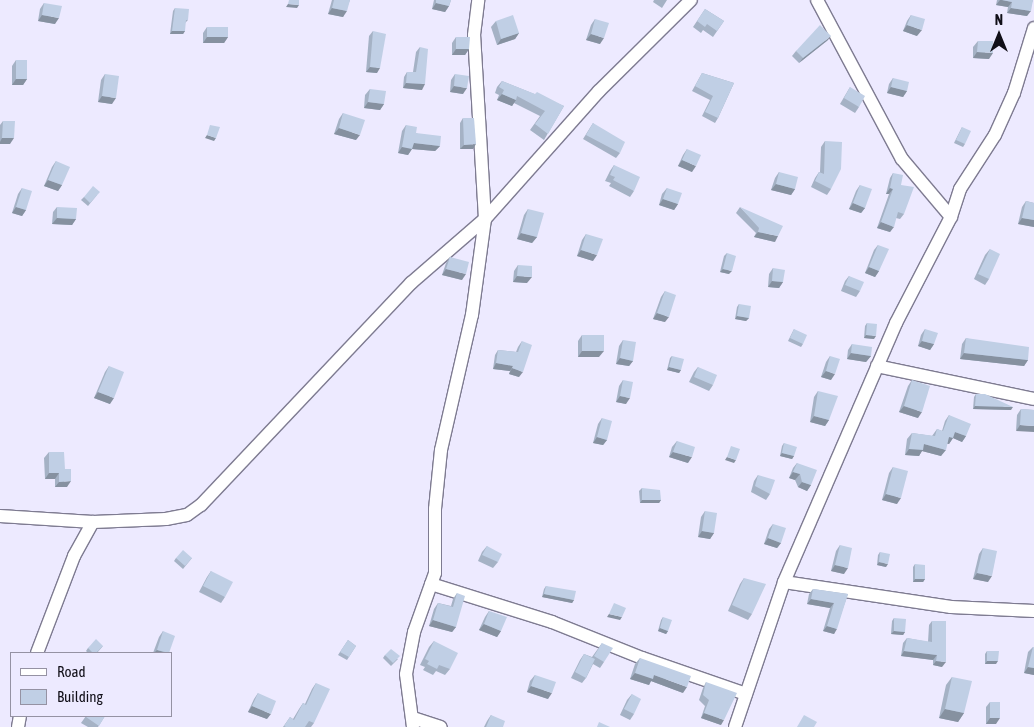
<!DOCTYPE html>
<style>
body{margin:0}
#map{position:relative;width:1034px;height:727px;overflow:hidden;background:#edeaff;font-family:"Asap Condensed",sans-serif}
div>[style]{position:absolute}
.roads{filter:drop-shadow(1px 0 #7e7b91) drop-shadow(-1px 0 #7e7b91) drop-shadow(0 1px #7e7b91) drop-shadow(0 -1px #7e7b91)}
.street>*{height:12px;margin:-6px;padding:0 6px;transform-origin:6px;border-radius:6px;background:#fff}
.wall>*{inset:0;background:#a5b2c5}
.shaded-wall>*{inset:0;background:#8691a0}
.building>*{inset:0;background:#c0cfe5}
span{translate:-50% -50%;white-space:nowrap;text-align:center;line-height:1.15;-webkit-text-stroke:4px #edeaff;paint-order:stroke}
.legend{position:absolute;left:10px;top:652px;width:162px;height:65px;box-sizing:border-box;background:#edeaff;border:1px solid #9592a3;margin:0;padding:6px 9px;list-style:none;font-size:15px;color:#110f18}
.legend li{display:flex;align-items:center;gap:10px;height:25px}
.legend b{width:25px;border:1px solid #9592a3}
.north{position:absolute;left:974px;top:10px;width:50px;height:50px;-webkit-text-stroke:4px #edeaff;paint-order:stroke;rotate:0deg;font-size:14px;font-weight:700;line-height:20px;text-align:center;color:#110f18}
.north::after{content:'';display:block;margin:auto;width:18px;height:22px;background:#110f18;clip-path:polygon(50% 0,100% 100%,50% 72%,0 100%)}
</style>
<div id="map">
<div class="roads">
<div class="street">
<i style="left:817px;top:0;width:180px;rotate:61.9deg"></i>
<i style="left:902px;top:159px;width:76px;rotate:49.8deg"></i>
<i style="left:877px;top:366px;width:160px;rotate:11.9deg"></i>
<i style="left:0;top:516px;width:93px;rotate:3.7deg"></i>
<i style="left:93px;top:522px;width:73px;rotate:-2.4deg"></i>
<i style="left:166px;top:519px;width:21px;rotate:-11deg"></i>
<i style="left:187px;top:515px;width:17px;rotate:-36deg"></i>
<i style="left:201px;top:505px;width:306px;rotate:-46.6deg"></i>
<i style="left:411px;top:283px;width:98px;rotate:-40.9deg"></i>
<i style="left:485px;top:219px;width:171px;rotate:-48.3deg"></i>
<i style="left:599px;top:91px;width:129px;rotate:-44.7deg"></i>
<i style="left:784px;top:582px;width:169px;rotate:8.5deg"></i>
<i style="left:951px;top:607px;width:83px;rotate:2.8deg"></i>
<i style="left:431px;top:584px;width:127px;rotate:17.4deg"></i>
<i style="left:552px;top:622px;width:97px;rotate:21.8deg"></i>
<i style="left:642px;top:658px;width:110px;rotate:19.1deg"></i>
<i style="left:37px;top:653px;width:104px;rotate:-69.1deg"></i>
<i style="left:74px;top:556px;width:39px;rotate:-61deg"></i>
<i style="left:413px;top:718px;width:29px;rotate:18deg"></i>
<i style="left:18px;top:727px;width:11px;rotate:-80deg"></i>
<i style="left:413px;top:727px;width:53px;rotate:-97.5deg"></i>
<i style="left:406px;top:674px;width:43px;rotate:-79.2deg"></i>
<i style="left:414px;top:632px;width:63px;rotate:-70.4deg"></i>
<i style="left:435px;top:573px;width:64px;rotate:-90deg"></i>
<i style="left:435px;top:509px;width:59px;rotate:-84.2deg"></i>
<i style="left:441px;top:450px;width:139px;rotate:-77.1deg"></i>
<i style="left:472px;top:315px;width:97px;rotate:-82.3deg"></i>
<i style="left:485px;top:219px;width:184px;rotate:-93.4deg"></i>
<i style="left:474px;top:35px;width:35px;rotate:-83deg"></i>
<i style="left:735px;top:727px;width:153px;rotate:-71.3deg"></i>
<i style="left:784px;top:582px;width:282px;rotate:-66.6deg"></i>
<i style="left:896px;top:323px;width:119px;rotate:-62.6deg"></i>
<i style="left:951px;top:217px;width:29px;rotate:-72deg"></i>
<i style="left:960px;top:189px;width:64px;rotate:-57.1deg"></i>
<i style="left:995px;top:135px;width:46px;rotate:-65.7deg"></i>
<i style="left:1014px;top:93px;width:68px;rotate:-72.9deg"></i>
</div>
</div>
<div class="wall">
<i style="clip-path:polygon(332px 0,350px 0,343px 17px,328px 14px)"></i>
<i style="clip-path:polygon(434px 0,451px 0,449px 6px,445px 12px,432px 9px)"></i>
<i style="clip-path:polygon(654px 0,667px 0,662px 8px,653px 2px)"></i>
<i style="clip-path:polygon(997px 0,1033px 0,1027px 16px,1007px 13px,1008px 7px,996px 5px)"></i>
<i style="clip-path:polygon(44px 3px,55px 24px,38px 21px,40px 9px)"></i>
<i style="clip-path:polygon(175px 8px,188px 20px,185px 23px,185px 31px,183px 34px,170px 34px,173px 11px)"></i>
<i style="clip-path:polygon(705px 9px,724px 21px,713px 37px,703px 30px,701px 33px,693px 27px)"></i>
<i style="clip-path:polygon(911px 15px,917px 36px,903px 31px,907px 21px)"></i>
<i style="clip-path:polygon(595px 19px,600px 44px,586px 40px,591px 25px)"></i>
<i style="clip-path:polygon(496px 21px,519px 33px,515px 39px,497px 45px,491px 27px)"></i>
<i style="clip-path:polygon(207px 27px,228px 37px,224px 43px,203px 43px,203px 33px)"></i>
<i style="clip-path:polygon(373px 31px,377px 73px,366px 72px,369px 36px)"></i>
<i style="clip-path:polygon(456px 37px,469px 49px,465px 55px,452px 55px,452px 43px)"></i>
<i style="clip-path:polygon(828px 40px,799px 63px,792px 56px,796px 51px)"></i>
<i style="clip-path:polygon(978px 41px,989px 59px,973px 58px,973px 47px)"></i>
<i style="clip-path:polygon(420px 47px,422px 90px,403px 88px,404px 77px,407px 72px,413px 72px,416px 52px)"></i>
<i style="clip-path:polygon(16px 60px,27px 79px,23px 85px,12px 85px,12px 66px)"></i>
<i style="clip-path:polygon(702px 73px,734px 83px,718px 118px,715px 123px,702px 116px,710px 100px,692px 91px)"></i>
<i style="clip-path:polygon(105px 74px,112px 104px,98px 102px,101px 80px)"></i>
<i style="clip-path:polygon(455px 74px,463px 94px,450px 92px,451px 80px)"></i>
<i style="clip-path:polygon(893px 78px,907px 91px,903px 97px,887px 93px,889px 84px)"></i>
<i style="clip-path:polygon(502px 81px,564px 106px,544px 140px,530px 130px,540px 116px,514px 103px,512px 106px,497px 100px,499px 95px,495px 93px,497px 87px)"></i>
<i style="clip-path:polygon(850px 87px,859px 107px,855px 113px,840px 104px)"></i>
<i style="clip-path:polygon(370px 89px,384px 104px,380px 110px,364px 108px,365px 95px)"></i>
<i style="clip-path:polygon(343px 113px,356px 140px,334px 134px,339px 119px)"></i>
<i style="clip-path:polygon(463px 118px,473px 149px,460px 149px,460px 123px)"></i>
<i style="clip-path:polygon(3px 121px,10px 144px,0 144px,0 125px)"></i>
<i style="clip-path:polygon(593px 123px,620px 153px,616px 158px,583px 139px)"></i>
<i style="clip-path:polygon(406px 125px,416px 133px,440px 146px,435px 151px,412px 149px,408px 155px,398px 153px,402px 131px)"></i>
<i style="clip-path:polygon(962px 127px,965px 144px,963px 147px,954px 143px)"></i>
<i style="clip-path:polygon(825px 141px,831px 189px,827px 195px,811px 187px,815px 178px,819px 172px,820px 172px,821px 147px)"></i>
<i style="clip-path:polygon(687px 149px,692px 172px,678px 166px,683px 155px)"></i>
<i style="clip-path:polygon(56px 161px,62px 185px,58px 191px,44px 186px,52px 167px)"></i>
<i style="clip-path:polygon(614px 165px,634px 191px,630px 197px,609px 186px,611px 183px,605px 181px,610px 171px)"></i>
<i style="clip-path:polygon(779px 172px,795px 189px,791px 195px,771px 190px,775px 178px)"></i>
<i style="clip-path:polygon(893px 173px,901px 185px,904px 214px,900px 219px,896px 218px,890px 232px,877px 228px,889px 194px,886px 194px,890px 178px)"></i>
<i style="clip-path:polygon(860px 185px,865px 208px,861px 213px,849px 209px,856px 191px)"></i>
<i style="clip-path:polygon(22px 188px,26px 210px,22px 216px,12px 213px,18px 194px)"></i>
<i style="clip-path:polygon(667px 188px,678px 204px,674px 210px,659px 205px,662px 194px)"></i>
<i style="clip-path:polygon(97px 195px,88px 206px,81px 200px,84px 197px)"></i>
<i style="clip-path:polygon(1026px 201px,1034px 203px,1034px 227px,1018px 224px,1022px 207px)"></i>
<i style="clip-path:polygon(57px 207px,76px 219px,72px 225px,52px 224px,53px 212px)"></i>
<i style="clip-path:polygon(740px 207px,775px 242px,754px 237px,756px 233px,736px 213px)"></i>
<i style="clip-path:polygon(528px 209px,537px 237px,532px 243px,517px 239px,524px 215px)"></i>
<i style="clip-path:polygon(586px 234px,593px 261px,577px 256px,582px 240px)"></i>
<i style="clip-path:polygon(878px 245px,879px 271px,875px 277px,865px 273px,874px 250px)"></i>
<i style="clip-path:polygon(990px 249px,989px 279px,985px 285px,974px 279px,985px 255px)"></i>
<i style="clip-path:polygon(727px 253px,729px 274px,720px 272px,724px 256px)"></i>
<i style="clip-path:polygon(450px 257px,462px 280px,442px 275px,446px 263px)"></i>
<i style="clip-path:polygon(518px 265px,527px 283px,513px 282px,514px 271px)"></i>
<i style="clip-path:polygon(773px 268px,783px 282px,779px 288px,768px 287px,769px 274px)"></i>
<i style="clip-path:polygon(849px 276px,860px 291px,856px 297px,841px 291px,845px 281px)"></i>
<i style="clip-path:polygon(665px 291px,665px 322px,653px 319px,661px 297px)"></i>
<i style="clip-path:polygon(739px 304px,749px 318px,746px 321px,735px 319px,737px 307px)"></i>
<i style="clip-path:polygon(867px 323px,874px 339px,864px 338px,865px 326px)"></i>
<i style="clip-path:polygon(794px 329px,803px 344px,801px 347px,788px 341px)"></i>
<i style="clip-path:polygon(925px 329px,934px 344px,930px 350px,918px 346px,921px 335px)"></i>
<i style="clip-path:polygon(582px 335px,599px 357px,578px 357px,578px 341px)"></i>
<i style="clip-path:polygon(966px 338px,1028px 360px,1024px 366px,960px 359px,962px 344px)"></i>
<i style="clip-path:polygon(623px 340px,633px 361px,629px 366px,616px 364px,619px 346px)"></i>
<i style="clip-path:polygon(522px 341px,519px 377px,509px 374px,510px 371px,493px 369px,495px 355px,498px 350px,516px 352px,518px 347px)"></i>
<i style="clip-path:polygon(852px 344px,871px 356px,866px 362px,847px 359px,848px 350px)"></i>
<i style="clip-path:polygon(672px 356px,681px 370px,679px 373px,667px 370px,670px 358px)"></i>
<i style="clip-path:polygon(830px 356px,831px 380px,821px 377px,826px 362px)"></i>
<i style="clip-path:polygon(109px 366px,110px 404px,94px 398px,105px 372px)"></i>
<i style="clip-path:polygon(698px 367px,713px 385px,709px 391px,689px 382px,694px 372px)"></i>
<i style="clip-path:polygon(623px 380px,626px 404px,616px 402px,619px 386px)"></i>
<i style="clip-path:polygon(912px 380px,918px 418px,899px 412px,908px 386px)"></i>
<i style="clip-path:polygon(818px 391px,829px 420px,825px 426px,810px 422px,814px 397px)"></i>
<i style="clip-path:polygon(976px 394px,1011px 410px,973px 409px,974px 397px)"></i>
<i style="clip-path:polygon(1021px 409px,1034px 410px,1016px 431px,1017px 415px)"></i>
<i style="clip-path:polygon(949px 415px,966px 436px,962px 442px,953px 438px,949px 444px,947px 444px,941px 456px,922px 451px,919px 456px,905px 455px,907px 439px,912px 433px,932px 436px,937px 429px,942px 431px,945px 421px)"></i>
<i style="clip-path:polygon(602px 418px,607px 440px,603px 445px,593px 443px,598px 424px)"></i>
<i style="clip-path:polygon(677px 441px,688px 463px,669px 457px,672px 447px)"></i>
<i style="clip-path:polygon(784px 443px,794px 456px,792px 459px,780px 456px,782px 446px)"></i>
<i style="clip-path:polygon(49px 452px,67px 487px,55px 487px,55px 479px,45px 479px,44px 458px)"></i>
<i style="clip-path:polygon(797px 463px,811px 485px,807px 491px,798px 487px,795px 480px,789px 478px,793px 468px)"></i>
<i style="clip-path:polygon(893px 467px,897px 504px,882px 500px,889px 473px)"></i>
<i style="clip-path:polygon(758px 475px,770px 494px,766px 500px,751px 492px,754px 481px)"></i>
<i style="clip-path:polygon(642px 488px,661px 500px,659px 503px,640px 503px,639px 491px)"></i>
<i style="clip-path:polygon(705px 511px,714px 533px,710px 539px,698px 537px,701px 517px)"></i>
<i style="clip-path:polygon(773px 524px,781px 543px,777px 548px,764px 544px,769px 529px)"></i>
<i style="clip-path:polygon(840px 545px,844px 574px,831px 571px,836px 551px)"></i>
<i style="clip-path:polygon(487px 546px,498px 562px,493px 568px,478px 561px,482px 552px)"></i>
<i style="clip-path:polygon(983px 548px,988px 582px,973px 579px,979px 554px)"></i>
<i style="clip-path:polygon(880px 552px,886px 567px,877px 565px,878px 555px)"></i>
<i style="clip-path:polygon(176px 558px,192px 558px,183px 569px,174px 561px)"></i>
<i style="clip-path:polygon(915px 564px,925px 579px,923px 582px,913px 582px,913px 567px)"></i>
<i style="clip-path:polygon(211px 571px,225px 597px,221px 603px,199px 592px,207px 577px)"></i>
<i style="clip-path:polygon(744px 578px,752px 614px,748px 620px,728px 611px,740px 584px)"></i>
<i style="clip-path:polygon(546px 586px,574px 600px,572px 603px,542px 597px,544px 589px)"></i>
<i style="clip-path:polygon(813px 589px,848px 594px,834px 634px,823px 631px,830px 608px,807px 604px,809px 594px)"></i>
<i style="clip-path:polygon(457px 593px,456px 627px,452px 632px,429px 626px,434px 609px,438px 603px,451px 606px,453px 599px)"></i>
<i style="clip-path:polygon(489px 611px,501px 631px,497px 637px,479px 630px,485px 617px)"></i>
<i style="clip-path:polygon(663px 617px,668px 631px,666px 634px,658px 631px,661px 620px)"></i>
<i style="clip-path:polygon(894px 618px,905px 632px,903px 635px,891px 634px,892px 621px)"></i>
<i style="clip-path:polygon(932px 621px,942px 667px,933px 665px,933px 660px,901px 656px,903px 643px,907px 638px,928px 642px,929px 625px)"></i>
<i style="clip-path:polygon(163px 631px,169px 653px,153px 653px,159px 637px)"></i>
<i style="clip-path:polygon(348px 640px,356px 646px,347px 660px,338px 655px)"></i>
<i style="clip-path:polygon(434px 641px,450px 669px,445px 675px,436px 671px,433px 675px,423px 670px,425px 667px,420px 665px,429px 647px)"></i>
<i style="clip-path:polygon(602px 643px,604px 662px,600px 668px,593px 664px,586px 678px,582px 683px,571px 678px,580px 660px,584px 654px,592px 657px)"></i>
<i style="clip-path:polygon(103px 646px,97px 653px,88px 653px,86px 651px,88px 648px)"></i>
<i style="clip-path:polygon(1033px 647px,1034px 647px,1034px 675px,1024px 673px,1028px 652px)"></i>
<i style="clip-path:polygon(987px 651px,996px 664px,985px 664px,985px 654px)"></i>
<i style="clip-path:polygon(385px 655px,398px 659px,391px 666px,383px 658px)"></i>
<i style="clip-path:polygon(640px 658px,683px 693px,651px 681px,649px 685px,630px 679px,635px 664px)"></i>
<i style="clip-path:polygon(535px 675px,548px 699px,527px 692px,530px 681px)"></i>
<i style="clip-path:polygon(952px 677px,964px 713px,958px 722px,939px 718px,946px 685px)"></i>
<i style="clip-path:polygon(706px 682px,721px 725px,701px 718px,705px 706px,699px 700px,703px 688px)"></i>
<i style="clip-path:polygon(316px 683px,314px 723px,311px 727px,283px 727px,290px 717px,293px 719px,299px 709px,303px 703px,305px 704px,312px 689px)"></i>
<i style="clip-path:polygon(258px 693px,267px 719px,248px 712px,254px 699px)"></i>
<i style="clip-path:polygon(632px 694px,634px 714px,630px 720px,620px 715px,627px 700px)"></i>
<i style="clip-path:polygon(990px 702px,996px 724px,986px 724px,986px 707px)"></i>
<i style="clip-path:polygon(491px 715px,503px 727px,484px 727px,487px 721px)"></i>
<i style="clip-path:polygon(86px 716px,105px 716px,98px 727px,88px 727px,81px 723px)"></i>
</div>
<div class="shaded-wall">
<i style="clip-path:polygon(1000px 0,1002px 0,1012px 2px,1008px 7px,996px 5px)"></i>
<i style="clip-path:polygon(436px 3px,449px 6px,445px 12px,432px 9px)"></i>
<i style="clip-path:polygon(288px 4px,299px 5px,297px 8px,286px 7px)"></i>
<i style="clip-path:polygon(332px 8px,347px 11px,343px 17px,328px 14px)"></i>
<i style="clip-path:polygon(1011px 8px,1031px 11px,1027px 16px,1007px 13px)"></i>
<i style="clip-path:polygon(42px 15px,59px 18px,55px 24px,38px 21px)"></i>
<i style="clip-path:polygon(907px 25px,922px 30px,917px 36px,903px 31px)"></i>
<i style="clip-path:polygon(172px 31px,185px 31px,183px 34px,170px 34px)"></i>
<i style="clip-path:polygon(519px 33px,515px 39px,497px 45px,501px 39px)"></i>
<i style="clip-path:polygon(591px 34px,604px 38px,600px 44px,586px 40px)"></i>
<i style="clip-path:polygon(831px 36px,828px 40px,799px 63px,803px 58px)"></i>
<i style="clip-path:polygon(207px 37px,228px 37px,224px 43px,203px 43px)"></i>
<i style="clip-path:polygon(456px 49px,469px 49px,465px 55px,452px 55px)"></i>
<i style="clip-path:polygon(977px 52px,993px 53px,989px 59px,973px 58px)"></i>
<i style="clip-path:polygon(370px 67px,380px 68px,377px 73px,366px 72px)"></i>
<i style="clip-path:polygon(16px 79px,27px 79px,23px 85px,12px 85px)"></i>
<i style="clip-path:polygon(406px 83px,425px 84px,422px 90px,403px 88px)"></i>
<i style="clip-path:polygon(454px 86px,467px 88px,463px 94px,450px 92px)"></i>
<i style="clip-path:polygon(891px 87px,907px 91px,903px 97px,887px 93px)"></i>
<i style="clip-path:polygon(502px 94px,516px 100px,512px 106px,497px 100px)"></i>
<i style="clip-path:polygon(102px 96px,116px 98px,112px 104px,98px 102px)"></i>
<i style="clip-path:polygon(368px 102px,384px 104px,380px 110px,364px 108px)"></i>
<i style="clip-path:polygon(339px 128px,360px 135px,356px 140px,334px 134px)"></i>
<i style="clip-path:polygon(207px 135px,216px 138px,214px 141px,205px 138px)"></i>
<i style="clip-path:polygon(2px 138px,14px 138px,10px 144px,0 144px,0 142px)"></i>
<i style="clip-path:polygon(414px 143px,440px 146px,435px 151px,412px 149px,408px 155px,398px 153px,402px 147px)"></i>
<i style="clip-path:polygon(476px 144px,473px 149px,460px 149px,464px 145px)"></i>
<i style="clip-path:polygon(682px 160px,696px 166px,692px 172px,678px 166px)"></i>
<i style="clip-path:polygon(48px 180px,62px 185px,58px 191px,44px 186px)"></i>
<i style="clip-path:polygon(776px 184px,795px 189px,791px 195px,771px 190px)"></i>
<i style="clip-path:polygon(890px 188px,893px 189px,889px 194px,886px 194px)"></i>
<i style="clip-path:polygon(663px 199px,678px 204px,674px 210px,659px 205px)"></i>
<i style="clip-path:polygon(853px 203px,865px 208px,861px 213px,849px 209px)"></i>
<i style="clip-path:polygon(16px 207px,26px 210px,22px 216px,12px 213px)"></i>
<i style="clip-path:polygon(57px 218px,76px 219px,72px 225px,52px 224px)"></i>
<i style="clip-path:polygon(1022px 218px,1034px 220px,1034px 227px,1018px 224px)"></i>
<i style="clip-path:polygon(881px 222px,894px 227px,890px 232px,877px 228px)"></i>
<i style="clip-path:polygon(758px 232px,778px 236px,775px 242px,754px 237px)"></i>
<i style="clip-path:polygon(521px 233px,537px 237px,532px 243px,517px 239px)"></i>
<i style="clip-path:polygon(581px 250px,597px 255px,593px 261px,577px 256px)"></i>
<i style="clip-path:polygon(869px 267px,879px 271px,875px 277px,865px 273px)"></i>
<i style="clip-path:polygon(446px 269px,466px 274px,462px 280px,442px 275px)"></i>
<i style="clip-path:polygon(723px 269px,732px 271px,729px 274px,720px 272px)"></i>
<i style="clip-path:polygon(517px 276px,532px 277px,527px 283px,513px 282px)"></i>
<i style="clip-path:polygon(772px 281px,783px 282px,779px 288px,768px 287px)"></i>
<i style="clip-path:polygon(657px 313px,669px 317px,665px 322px,653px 319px)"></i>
<i style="clip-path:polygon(737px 316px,749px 318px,746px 321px,735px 319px)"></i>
<i style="clip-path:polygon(866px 335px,876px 336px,874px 339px,864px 338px)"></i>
<i style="clip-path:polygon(922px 341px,934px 344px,930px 350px,918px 346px)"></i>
<i style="clip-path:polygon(582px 351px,604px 351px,599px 357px,578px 357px)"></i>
<i style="clip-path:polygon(851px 353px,871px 356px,866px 362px,847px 359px)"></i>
<i style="clip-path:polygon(964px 353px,1028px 360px,1024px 366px,960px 359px)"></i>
<i style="clip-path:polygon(620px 358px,633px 361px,629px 366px,616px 364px)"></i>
<i style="clip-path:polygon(496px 363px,513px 366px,510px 371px,493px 369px)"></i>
<i style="clip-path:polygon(669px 367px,681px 370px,679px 373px,667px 370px)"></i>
<i style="clip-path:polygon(512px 368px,523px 372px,519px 377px,509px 374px)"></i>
<i style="clip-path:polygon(826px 371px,835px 374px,831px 380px,821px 377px)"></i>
<i style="clip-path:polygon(98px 392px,114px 398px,110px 404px,94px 398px)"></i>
<i style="clip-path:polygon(620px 396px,630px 398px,626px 404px,616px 402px)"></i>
<i style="clip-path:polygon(904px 406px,922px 412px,918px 418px,899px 412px)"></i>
<i style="clip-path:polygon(975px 406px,1013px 407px,1011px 410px,973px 409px)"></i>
<i style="clip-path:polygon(814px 416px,829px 420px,825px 426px,810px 422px)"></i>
<i style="clip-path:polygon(1020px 425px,1034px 426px,1034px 432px,1016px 431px)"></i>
<i style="clip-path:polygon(955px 432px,966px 436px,962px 442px,953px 438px,949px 444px,945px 443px,949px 437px)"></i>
<i style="clip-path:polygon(597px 437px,607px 440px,603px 445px,593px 443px)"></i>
<i style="clip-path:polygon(924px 444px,946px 450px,941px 456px,922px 451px,919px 456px,905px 455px,909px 449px)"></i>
<i style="clip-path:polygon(673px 452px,692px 457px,688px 463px,669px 457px)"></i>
<i style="clip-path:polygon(782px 453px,794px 456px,792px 459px,780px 456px)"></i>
<i style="clip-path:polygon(727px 457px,736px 460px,734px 463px,725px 460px)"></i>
<i style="clip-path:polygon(793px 472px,800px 474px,795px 480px,789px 478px)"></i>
<i style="clip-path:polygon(49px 473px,59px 473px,55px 479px,45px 479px)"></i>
<i style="clip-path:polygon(71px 481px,67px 487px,55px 487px,59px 482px)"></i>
<i style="clip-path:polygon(802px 482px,811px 485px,807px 491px,798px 487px)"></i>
<i style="clip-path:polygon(886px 494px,901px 498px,897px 504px,882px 500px)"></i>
<i style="clip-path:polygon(642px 500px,661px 500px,659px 503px,640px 503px)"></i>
<i style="clip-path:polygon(702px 531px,714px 533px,710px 539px,698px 537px)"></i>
<i style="clip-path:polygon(768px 538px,781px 543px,777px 548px,764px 544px)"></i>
<i style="clip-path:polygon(879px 562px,888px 564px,886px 567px,877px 565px)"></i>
<i style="clip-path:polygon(835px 565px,848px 568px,844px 574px,831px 571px)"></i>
<i style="clip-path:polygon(977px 573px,992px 576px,988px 582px,973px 579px)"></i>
<i style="clip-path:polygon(915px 579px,925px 579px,923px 582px,913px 582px)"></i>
<i style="clip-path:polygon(544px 594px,574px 600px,572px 603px,542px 597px)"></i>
<i style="clip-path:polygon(811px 599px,834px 603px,830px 608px,807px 604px)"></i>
<i style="clip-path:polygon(609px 614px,622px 617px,620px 620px,607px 617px)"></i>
<i style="clip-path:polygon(433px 620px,456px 627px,452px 632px,429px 626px)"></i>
<i style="clip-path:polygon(484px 624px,501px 631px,497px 637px,479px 630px)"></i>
<i style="clip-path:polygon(827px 626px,837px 629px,834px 634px,823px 631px)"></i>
<i style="clip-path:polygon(660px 628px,668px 631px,666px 634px,658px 631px)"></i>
<i style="clip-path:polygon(894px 631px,905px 632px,903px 635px,891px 634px)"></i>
<i style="clip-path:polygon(157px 650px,167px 653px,154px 653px)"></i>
<i style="clip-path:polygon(904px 651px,937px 655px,933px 660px,901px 656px)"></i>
<i style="clip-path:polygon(936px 661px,946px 662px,942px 667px,933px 665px)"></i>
<i style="clip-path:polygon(987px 661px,998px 661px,996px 664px,985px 664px)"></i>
<i style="clip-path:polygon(1028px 667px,1034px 668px,1034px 675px,1024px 673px)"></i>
<i style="clip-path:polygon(635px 673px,654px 675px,687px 687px,683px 693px,651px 681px,649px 685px,630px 679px)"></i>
<i style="clip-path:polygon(531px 686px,552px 693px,548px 699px,527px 692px)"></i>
<i style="clip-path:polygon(252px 706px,271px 714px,267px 719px,248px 712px)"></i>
<i style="clip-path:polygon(945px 709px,964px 713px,958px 722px,939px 718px)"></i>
<i style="clip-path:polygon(704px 713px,724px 720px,721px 725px,701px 718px)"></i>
<i style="clip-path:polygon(990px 718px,1000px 718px,996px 724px,986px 724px)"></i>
</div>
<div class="building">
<i style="clip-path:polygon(289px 0,299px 0,299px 5px,288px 4px)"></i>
<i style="clip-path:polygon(334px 0,350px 0,347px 11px,332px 8px)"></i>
<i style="clip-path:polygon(436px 0,451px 0,449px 6px,436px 3px)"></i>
<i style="clip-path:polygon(1002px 0,1033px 0,1031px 11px,1011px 8px,1012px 2px)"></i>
<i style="clip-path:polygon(44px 3px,62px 6px,59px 18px,42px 15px)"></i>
<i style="clip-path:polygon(175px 8px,189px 9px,188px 20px,186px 20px,185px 31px,172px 31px)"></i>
<i style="clip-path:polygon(705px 9px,724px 21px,717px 31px,707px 24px,705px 27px,697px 21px)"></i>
<i style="clip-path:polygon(513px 15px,519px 33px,501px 39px,496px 21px)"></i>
<i style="clip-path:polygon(911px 15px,925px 19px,922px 30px,907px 25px)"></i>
<i style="clip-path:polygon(595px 19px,609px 23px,604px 38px,591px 34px)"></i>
<i style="clip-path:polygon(820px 25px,831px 36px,803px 58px,796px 51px)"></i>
<i style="clip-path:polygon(207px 27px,228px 27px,228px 37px,207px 37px)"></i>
<i style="clip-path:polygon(373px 31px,386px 34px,380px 68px,370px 67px)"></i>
<i style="clip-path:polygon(456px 37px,470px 37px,469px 49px,456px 49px)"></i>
<i style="clip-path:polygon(978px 41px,993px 41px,993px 53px,977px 52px)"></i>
<i style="clip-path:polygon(420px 47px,428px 49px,425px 84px,406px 83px,407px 72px,416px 72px)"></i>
<i style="clip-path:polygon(16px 60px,27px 60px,27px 79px,16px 79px)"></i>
<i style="clip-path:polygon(702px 73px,734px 83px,718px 118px,705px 112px,713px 96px,695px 86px)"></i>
<i style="clip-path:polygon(105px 74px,119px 76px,116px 98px,102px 96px)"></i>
<i style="clip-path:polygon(455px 74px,469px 76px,467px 88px,454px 86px)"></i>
<i style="clip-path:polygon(893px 78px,909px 82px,907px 91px,891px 87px)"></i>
<i style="clip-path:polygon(502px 81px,535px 94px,537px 92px,564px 106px,548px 134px,535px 124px,545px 111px,517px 96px,516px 100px,502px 94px,504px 90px,499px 87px)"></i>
<i style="clip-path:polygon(850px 87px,865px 96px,859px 107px,844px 98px)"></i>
<i style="clip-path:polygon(370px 89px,386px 91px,384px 104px,368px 102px)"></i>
<i style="clip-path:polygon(343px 113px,365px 120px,360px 135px,339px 128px)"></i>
<i style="clip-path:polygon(463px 118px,474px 118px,476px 144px,464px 145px)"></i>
<i style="clip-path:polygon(3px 121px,15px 121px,14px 138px,2px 138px)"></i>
<i style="clip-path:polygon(593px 123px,625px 142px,620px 153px,586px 135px)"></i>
<i style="clip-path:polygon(210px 125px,220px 127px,216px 138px,207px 135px)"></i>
<i style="clip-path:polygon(406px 125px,417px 127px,416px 133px,441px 136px,440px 146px,414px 143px,412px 149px,402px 147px)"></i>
<i style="clip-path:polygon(962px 127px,971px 131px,965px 144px,956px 140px)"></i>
<i style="clip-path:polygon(825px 141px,842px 142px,841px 169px,831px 189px,815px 181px,819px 172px,824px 174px)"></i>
<i style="clip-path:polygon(687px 149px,701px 155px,696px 166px,682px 160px)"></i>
<i style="clip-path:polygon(56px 161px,70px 167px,62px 185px,48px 180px)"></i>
<i style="clip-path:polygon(614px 165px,640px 177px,634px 191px,613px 180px,615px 177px,610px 175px)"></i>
<i style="clip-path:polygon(779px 172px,798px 177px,795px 189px,776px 184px)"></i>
<i style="clip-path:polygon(893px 173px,903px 175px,901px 185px,914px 187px,904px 214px,898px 212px,894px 227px,881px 222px,893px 189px,890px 188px)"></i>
<i style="clip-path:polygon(860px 185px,872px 189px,865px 208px,853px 203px)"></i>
<i style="clip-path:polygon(93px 186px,100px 192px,90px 203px,84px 197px)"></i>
<i style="clip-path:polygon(22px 188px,32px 191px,26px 210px,16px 207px)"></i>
<i style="clip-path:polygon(667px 188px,682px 193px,678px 204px,663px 199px)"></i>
<i style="clip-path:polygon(1026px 201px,1034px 203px,1034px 220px,1022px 218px)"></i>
<i style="clip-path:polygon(57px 207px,77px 208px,76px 219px,57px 218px)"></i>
<i style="clip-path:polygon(740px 207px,783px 226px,778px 236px,758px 232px,759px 228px)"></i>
<i style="clip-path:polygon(528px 209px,544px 213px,537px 237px,521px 233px)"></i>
<i style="clip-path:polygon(586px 234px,603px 239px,597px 255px,581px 250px)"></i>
<i style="clip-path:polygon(878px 245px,889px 249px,879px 271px,869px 267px)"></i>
<i style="clip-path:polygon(990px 249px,1000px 254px,989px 279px,978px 274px)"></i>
<i style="clip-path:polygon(727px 253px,736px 256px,732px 271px,723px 269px)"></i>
<i style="clip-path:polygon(450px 257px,469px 262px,466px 274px,446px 269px)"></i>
<i style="clip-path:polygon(518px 265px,532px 266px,532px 277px,517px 276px)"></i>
<i style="clip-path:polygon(773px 268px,785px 270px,783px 282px,772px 281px)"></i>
<i style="clip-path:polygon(849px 276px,864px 282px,860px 291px,845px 285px)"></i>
<i style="clip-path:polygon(665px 291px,676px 295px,669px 317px,657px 313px)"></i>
<i style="clip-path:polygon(739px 304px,751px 306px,749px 318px,737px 316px)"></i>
<i style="clip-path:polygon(867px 323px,877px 324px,876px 336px,866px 335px)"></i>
<i style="clip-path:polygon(794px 329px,807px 335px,803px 344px,790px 338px)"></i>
<i style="clip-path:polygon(925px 329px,938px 333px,934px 344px,922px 341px)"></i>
<i style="clip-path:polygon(582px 335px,604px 335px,604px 351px,582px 351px)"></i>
<i style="clip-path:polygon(966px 338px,1029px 347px,1028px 360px,964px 353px)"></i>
<i style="clip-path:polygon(623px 340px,636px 342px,633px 361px,620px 358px)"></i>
<i style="clip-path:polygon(522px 341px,532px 345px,523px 372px,512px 368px,513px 366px,496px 363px,498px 350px,518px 352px)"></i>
<i style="clip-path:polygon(852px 344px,872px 347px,871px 356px,851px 353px)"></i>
<i style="clip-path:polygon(672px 356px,684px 359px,681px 370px,669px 367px)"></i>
<i style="clip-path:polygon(830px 356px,840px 359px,835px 374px,826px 371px)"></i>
<i style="clip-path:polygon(109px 366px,124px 372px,114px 398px,98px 392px)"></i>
<i style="clip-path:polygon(698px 367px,717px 375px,713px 385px,694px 377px)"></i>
<i style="clip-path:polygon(623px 380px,633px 382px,630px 398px,620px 396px)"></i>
<i style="clip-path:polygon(912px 380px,930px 386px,922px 412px,904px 406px)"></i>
<i style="clip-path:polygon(818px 391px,838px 396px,829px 420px,814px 416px)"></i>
<i style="clip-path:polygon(976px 394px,985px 394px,1013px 407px,975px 406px)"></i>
<i style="clip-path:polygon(1021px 409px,1034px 410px,1034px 426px,1020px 425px)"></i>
<i style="clip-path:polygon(949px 415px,971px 424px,966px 436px,955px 432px,953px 438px,949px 437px,946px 450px,924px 444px,923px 450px,909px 449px,912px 433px,935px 436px,937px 429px,943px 431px)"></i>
<i style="clip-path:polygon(602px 418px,612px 421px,607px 440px,597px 437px)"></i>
<i style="clip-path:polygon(677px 441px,695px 447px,692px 457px,673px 452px)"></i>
<i style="clip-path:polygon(784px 443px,797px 447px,794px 456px,782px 453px)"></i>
<i style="clip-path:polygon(731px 446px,740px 449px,736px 460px,727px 457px)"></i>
<i style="clip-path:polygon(49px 452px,64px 452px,65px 469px,71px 469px,71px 481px,59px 482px,59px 473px,49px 473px)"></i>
<i style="clip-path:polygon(797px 463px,817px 470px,811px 485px,802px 482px,800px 474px,793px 472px)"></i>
<i style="clip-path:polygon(893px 467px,908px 471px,901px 498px,886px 494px)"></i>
<i style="clip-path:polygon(758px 475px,775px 480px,770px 494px,755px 486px)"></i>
<i style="clip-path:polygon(642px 488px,660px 490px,661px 500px,642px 500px)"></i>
<i style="clip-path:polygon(705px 511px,717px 513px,714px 533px,702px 531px)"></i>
<i style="clip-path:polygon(773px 524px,786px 528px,781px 543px,768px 538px)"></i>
<i style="clip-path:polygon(840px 545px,852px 548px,848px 568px,835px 565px)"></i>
<i style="clip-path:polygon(487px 546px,502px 554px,498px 562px,482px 555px)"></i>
<i style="clip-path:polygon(983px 548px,997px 551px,992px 576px,977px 573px)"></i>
<i style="clip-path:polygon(183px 550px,192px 558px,185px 566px,176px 558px)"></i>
<i style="clip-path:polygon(880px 552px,890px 554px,888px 564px,879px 562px)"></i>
<i style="clip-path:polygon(915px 564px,925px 565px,925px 579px,915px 579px)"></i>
<i style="clip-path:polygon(211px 571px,233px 582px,225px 597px,203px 586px)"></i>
<i style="clip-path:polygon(744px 578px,766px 584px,752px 614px,732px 605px)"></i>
<i style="clip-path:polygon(546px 586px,576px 591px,574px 600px,544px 594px)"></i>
<i style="clip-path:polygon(813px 589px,848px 594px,837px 629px,827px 626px,834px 603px,811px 599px)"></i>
<i style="clip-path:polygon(457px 593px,465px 596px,456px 627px,433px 620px,438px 603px,453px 607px)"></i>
<i style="clip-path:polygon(614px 603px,626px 608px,622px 617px,609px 614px)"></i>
<i style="clip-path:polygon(489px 611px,507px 617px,501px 631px,484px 624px)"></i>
<i style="clip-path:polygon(663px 617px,672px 620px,668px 631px,660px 628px)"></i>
<i style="clip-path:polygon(894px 618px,906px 619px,905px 632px,894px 631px)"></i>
<i style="clip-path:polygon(932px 621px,946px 621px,946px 662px,936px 661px,937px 655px,904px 651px,907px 638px,932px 642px)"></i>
<i style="clip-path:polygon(163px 631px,175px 636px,169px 653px,157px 650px)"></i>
<i style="clip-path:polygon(96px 639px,103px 646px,96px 653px,93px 653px,88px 648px)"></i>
<i style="clip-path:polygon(348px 640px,356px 646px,349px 657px,340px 652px)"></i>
<i style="clip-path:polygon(434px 641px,458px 653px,450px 669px,439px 665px,437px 669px,427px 664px,429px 661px,425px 659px)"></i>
<i style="clip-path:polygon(602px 643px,613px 648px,604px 662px,594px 656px)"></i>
<i style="clip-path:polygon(1033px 647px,1034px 647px,1034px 668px,1028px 667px)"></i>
<i style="clip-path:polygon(391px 649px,400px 656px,393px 663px,385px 655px)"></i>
<i style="clip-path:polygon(987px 651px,999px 651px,998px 661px,987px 661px)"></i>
<i style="clip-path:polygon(584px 654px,595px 659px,586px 678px,575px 672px)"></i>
<i style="clip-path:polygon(640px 658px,691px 676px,687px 687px,654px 675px,653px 679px,635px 673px)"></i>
<i style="clip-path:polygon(535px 675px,556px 682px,552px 693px,531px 686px)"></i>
<i style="clip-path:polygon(952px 677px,972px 681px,964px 713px,945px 709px)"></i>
<i style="clip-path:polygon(706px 682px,737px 693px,724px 720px,704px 713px,709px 700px,703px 695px)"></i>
<i style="clip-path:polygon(316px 683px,330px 689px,314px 723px,309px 721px,305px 727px,286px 727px,284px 726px,290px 717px,294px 720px,303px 703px,306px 705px)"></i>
<i style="clip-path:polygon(258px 693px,276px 701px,271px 714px,252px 706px)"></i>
<i style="clip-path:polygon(632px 694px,641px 699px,634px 714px,624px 709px)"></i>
<i style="clip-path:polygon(990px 702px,1000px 702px,1000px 718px,990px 718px)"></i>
<i style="clip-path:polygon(491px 715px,505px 721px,503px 727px,486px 727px)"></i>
<i style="clip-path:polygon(804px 715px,817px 722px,814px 727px,797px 727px)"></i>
<i style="clip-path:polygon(87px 716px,105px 716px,99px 726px,86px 717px)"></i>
<i style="clip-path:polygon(599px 722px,610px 727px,597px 727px)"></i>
</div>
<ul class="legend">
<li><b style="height:6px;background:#fff"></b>Road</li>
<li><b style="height:14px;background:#c0cfe5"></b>Building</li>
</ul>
<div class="north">N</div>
</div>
